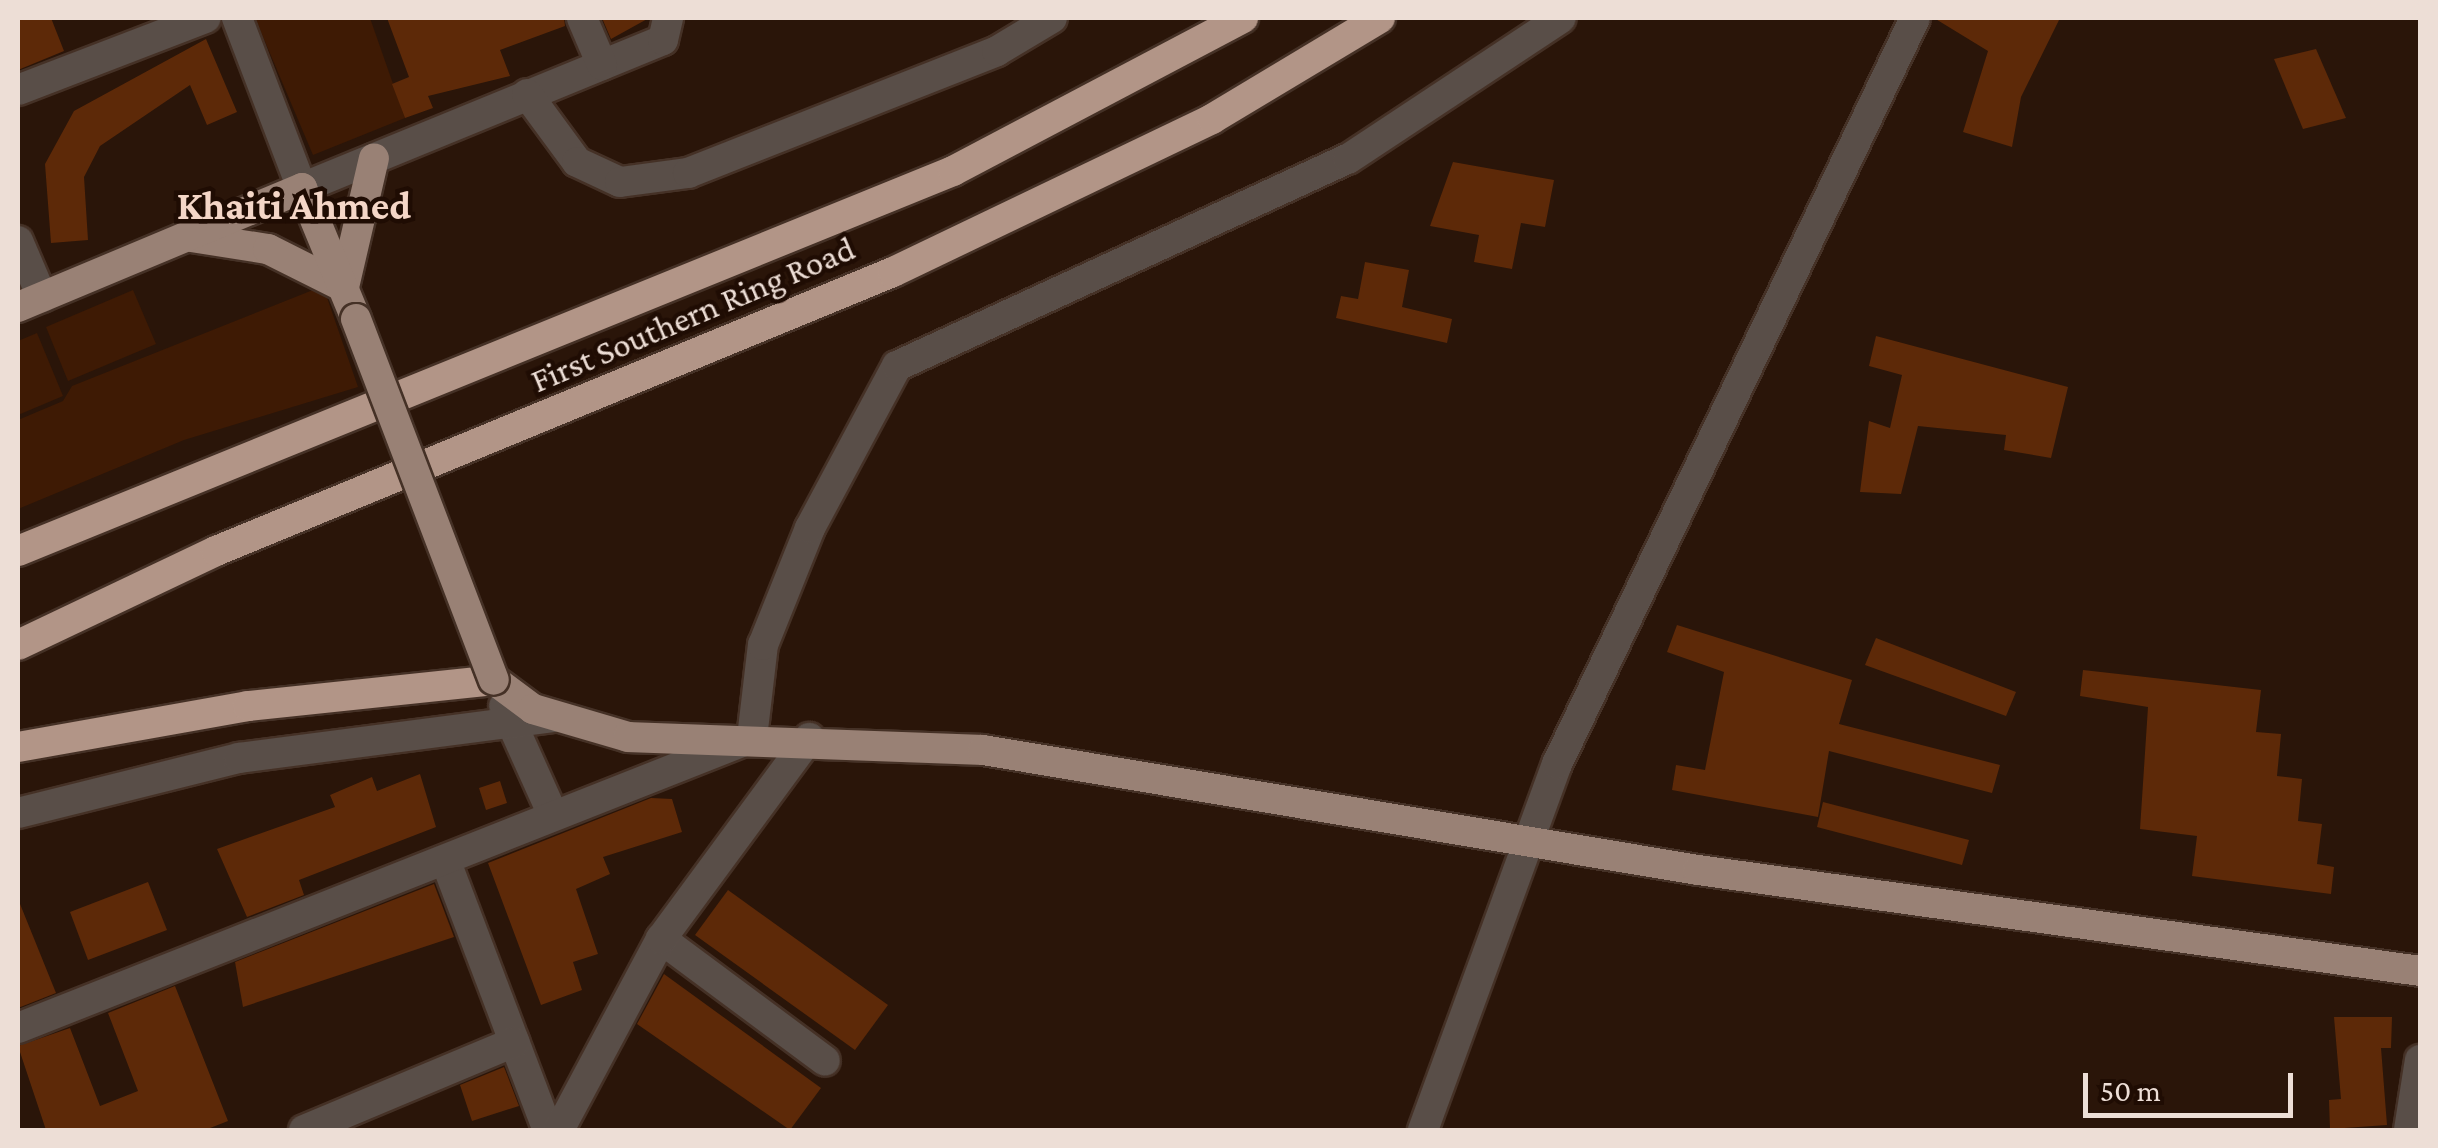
<!DOCTYPE html>
<style>
body{margin:0}
#map{position:relative;width:2438px;height:1148px;overflow:hidden;background:#2a1509;font-family:"Crimson Pro",serif}
div>[style]{position:absolute}
.green>*{inset:0;background:#3e1a04}
.building>*{inset:0;background:#5d2908}
.roads{filter:drop-shadow(2px 0 #453126) drop-shadow(-2px 0 #453126) drop-shadow(0 2px #453126) drop-shadow(0 -2px #453126)}
.minor>*{height:30px;margin:-15px;padding:0 15px;transform-origin:15px;border-radius:15px;background:#594e48}
.major>*{height:30px;margin:-15px;padding:0 15px;transform-origin:15px;border-radius:15px;background:#998175}
.highway>*{height:30px;margin:-15px;padding:0 15px;transform-origin:15px;border-radius:15px;background:#b29587}
.bridges{filter:drop-shadow(2px 0 #453126) drop-shadow(-2px 0 #453126) drop-shadow(0 2px #453126) drop-shadow(0 -2px #453126)}
.major-bridge>*{height:30px;margin:-15px;padding:0 15px;transform-origin:15px;border-radius:15px;background:#998175}
span{translate:-50% -50%;white-space:nowrap;text-align:center;line-height:1.15;-webkit-text-stroke:9px #1f0c03;paint-order:stroke}
.street-label{font-size:35px;color:#edded6}
.quarter-label{font-size:40px;color:#f4d6c7;font-weight:700}
.frame{position:absolute;inset:0;border:20px solid #edded6;pointer-events:none}
.scale{position:absolute;left:2083px;top:1073px;width:210px;height:45px;box-sizing:border-box;border:5px solid #edded6;border-top:0;padding-left:12px;font-size:30px;line-height:35px;white-space:nowrap;color:#edded6;-webkit-text-stroke:8px #1f0c03;paint-order:stroke}
</style>
<div id="map">
<div class="green">
<i style="clip-path:polygon(255px 18px,370px 18px,405px 118px,313px 155px)"></i>
<i style="clip-path:polygon(323px 286px,358px 387px,184px 440px,18px 509px,18px 420px,63px 401px,72px 386px)"></i>
<i style="clip-path:polygon(133px 290px,156px 344px,68px 381px,46px 327px)"></i>
<i style="clip-path:polygon(37px 333px,63px 396px,18px 415px,18px 341px)"></i>
</div>
<div class="building">
<i style="clip-path:polygon(18px 18px,51px 18px,64px 51px,18px 70px)"></i>
<i style="clip-path:polygon(387px 18px,564px 18px,565px 26px,500px 50px,510px 76px,428px 96px,433px 108px,405px 118px,392px 84px,409px 77px)"></i>
<i style="clip-path:polygon(602px 18px,649px 18px,611px 39px)"></i>
<i style="clip-path:polygon(1934px 18px,2060px 18px,2021px 97px,2012px 147px,1963px 132px,1988px 51px)"></i>
<i style="clip-path:polygon(206px 39px,237px 112px,207px 125px,190px 85px,100px 146px,84px 177px,88px 240px,51px 243px,45px 164px,74px 111px)"></i>
<i style="clip-path:polygon(2316px 49px,2346px 118px,2303px 129px,2274px 59px)"></i>
<i style="clip-path:polygon(1453px 162px,1554px 180px,1545px 227px,1521px 223px,1512px 269px,1474px 262px,1479px 235px,1430px 226px)"></i>
<i style="clip-path:polygon(1365px 262px,1409px 270px,1402px 307px,1452px 319px,1447px 343px,1336px 318px,1341px 296px,1358px 299px)"></i>
<i style="clip-path:polygon(1876px 336px,2068px 387px,2051px 458px,2004px 450px,2006px 435px,1918px 426px,1901px 494px,1860px 492px,1869px 421px,1890px 428px,1902px 375px,1869px 366px)"></i>
<i style="clip-path:polygon(1677px 625px,1852px 680px,1839px 724px,2000px 765px,1992px 793px,1829px 751px,1818px 817px,1672px 790px,1676px 765px,1705px 770px,1724px 672px,1667px 652px)"></i>
<i style="clip-path:polygon(1876px 638px,2016px 692px,2006px 716px,1865px 665px)"></i>
<i style="clip-path:polygon(2083px 670px,2261px 690px,2256px 732px,2281px 734px,2277px 776px,2302px 779px,2298px 821px,2322px 824px,2317px 864px,2334px 867px,2331px 894px,2192px 876px,2197px 836px,2140px 829px,2148px 707px,2080px 696px)"></i>
<i style="clip-path:polygon(420px 774px,436px 827px,299px 880px,304px 895px,247px 917px,217px 849px,335px 807px,330px 795px,372px 777px,377px 791px)"></i>
<i style="clip-path:polygon(500px 781px,507px 803px,486px 810px,479px 788px)"></i>
<i style="clip-path:polygon(651px 798px,672px 799px,682px 832px,603px 857px,610px 874px,576px 889px,598px 954px,573px 962px,582px 990px,541px 1005px,488px 863px)"></i>
<i style="clip-path:polygon(1823px 802px,1969px 840px,1962px 865px,1817px 827px)"></i>
<i style="clip-path:polygon(148px 882px,167px 930px,88px 960px,70px 912px)"></i>
<i style="clip-path:polygon(434px 884px,454px 937px,243px 1007px,235px 962px)"></i>
<i style="clip-path:polygon(728px 890px,888px 1005px,855px 1050px,695px 935px)"></i>
<i style="clip-path:polygon(18px 899px,56px 993px,18px 1008px)"></i>
<i style="clip-path:polygon(664px 974px,821px 1088px,790px 1130px,637px 1024px)"></i>
<i style="clip-path:polygon(175px 986px,228px 1121px,205px 1130px,46px 1130px,18px 1046px,70px 1028px,100px 1106px,138px 1091px,108px 1013px)"></i>
<i style="clip-path:polygon(2334px 1017px,2392px 1017px,2391px 1048px,2381px 1048px,2387px 1125px,2330px 1129px,2329px 1100px,2341px 1099px)"></i>
<i style="clip-path:polygon(504px 1067px,519px 1106px,472px 1121px,460px 1085px)"></i>
</div>
<div class="roads">
<div class="minor">
<i style="left:237px;top:18px;width:182px;rotate:69.1deg"></i>
<i style="left:302px;top:188px;width:390px;rotate:-22.3deg"></i>
<i style="left:663px;top:40px;width:23px;rotate:-77deg"></i>
<i style="left:582px;top:18px;width:51px;rotate:66.9deg"></i>
<i style="left:18px;top:90px;width:201px;rotate:-21deg"></i>
<i style="left:527px;top:94px;width:84px;rotate:53.7deg"></i>
<i style="left:577px;top:162px;width:47px;rotate:24.9deg"></i>
<i style="left:620px;top:182px;width:69px;rotate:-7.5deg"></i>
<i style="left:688px;top:173px;width:332px;rotate:-21.5deg"></i>
<i style="left:997px;top:51px;width:64px;rotate:-31deg"></i>
<i style="left:18px;top:241px;width:61px;rotate:66.8deg"></i>
<i style="left:504px;top:706px;width:120px;rotate:65.8deg"></i>
<i style="left:18px;top:813px;width:228px;rotate:-14deg"></i>
<i style="left:239px;top:758px;width:317px;rotate:-7.4deg"></i>
<i style="left:446px;top:862px;width:287px;rotate:69.2deg"></i>
<i style="left:661px;top:939px;width:204px;rotate:36.6deg"></i>
<i style="left:18px;top:1028px;width:789px;rotate:-21.56deg"></i>
<i style="left:752px;top:738px;width:94px;rotate:-83.3deg"></i>
<i style="left:763px;top:645px;width:126px;rotate:-68.1deg"></i>
<i style="left:810px;top:528px;width:184px;rotate:-61.8deg"></i>
<i style="left:897px;top:366px;width:496px;rotate:-24.7deg"></i>
<i style="left:1348px;top:159px;width:255px;rotate:-33.5deg"></i>
<i style="left:304px;top:1130px;width:228px;rotate:-22.7deg"></i>
<i style="left:559px;top:1130px;width:217px;rotate:-61.9deg"></i>
<i style="left:661px;top:939px;width:250px;rotate:-53.6deg"></i>
<i style="left:1423px;top:1130px;width:390px;rotate:-69.9deg"></i>
<i style="left:1557px;top:764px;width:827px;rotate:-64.36deg"></i>
<i style="left:2409px;top:1130px;width:71px;rotate:-81.1deg"></i>
</div>
<div class="major">
<i style="left:191px;top:237px;width:78px;rotate:8.9deg"></i>
<i style="left:268px;top:249px;width:85px;rotate:26.6deg"></i>
<i style="left:344px;top:287px;width:132px;rotate:-76.9deg"></i>
<i style="left:18px;top:307px;width:308px;rotate:-22.7deg"></i>
<i style="left:302px;top:188px;width:142px;rotate:67.6deg"></i>
<i style="left:494px;top:680px;width:49px;rotate:36.6deg"></i>
<i style="left:533px;top:709px;width:99px;rotate:16.4deg"></i>
<i style="left:628px;top:737px;width:355px;rotate:2.1deg"></i>
<i style="left:983px;top:750px;width:725px;rotate:9.53deg"></i>
<i style="left:1698px;top:870px;width:729px;rotate:7.96deg"></i>
</div>
<div class="highway">
<i style="left:18px;top:551px;width:1009px;rotate:-22.12deg"></i>
<i style="left:953px;top:171px;width:328px;rotate:-27.8deg"></i>
<i style="left:18px;top:645px;width:219px;rotate:-25.4deg"></i>
<i style="left:216px;top:551px;width:732px;rotate:-22.4deg"></i>
<i style="left:893px;top:272px;width:354px;rotate:-25.6deg"></i>
<i style="left:1212px;top:119px;width:196px;rotate:-31deg"></i>
<i style="left:18px;top:747px;width:234px;rotate:-10.1deg"></i>
<i style="left:248px;top:706px;width:247px;rotate:-6deg"></i>
</div>
</div>
<div class="bridges">
<div class="major-bridge">
<i style="left:356px;top:319px;width:386px;rotate:69.1deg"></i>
</div>
</div>
<div class="street-label">
<span style="left:693px;top:315px;rotate:-23deg">First Southern Ring Road</span>
</div>
<div class="quarter-label">
<span style="left:294px;top:206px">Khaiti Ahmed</span>
</div>
<div class="frame"></div>
<div class="scale">50 m</div>
</div>
